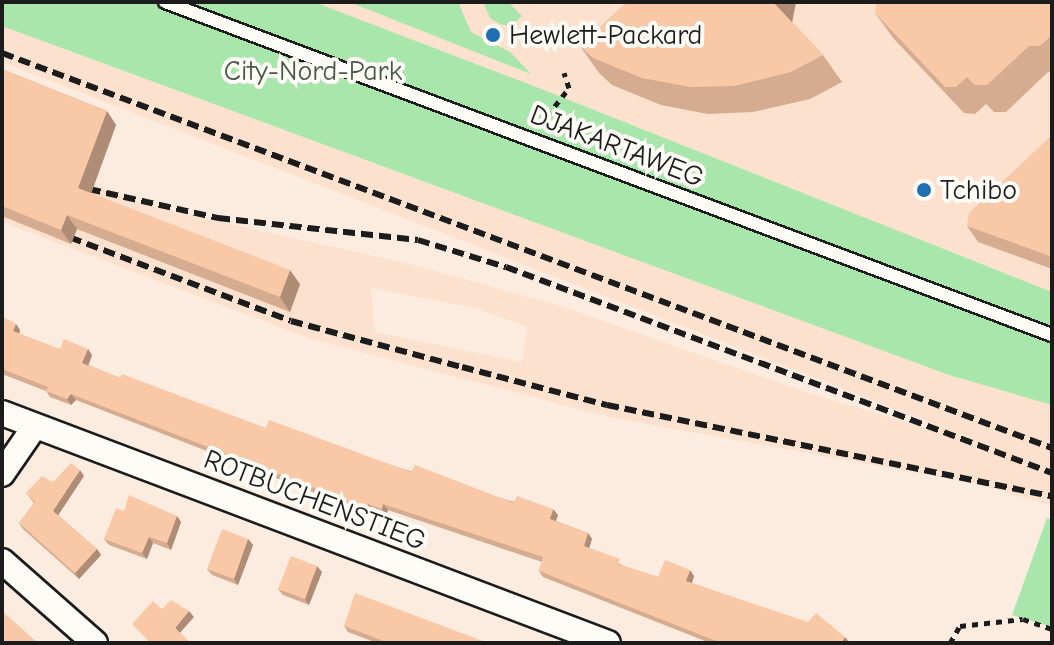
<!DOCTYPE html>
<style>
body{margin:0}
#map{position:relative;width:1054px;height:645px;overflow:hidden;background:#fcecdf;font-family:"Comic Neue",sans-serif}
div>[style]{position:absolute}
.built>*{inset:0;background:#fbe1ce}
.green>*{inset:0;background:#a9e6ac}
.path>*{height:5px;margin-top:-2.5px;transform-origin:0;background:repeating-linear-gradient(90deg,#1c1c1c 0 6px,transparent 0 12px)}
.roads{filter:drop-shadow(2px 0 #1c1c1c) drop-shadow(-2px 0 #1c1c1c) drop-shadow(0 2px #1c1c1c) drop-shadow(0 -2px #1c1c1c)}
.lane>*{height:12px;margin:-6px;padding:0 6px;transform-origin:6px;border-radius:6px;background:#fdfcf7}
.street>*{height:24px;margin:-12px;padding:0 12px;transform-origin:12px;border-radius:12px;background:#fdfcf7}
.rail>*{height:6px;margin-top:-3px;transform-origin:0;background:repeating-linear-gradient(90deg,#1c1c1c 0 12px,transparent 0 18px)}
.wall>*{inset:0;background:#d5ac90}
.shaded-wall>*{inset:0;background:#ae8c75}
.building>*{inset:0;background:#f8c8a7}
.dots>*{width:22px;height:22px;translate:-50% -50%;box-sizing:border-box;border:4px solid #fdfcf7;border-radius:50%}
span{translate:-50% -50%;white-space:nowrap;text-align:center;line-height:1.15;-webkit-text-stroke:8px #fdfcf7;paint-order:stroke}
.poi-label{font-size:28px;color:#1c1c1c}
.left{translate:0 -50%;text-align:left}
.park-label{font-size:28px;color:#465947}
.street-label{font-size:28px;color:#1c1c1c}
.frame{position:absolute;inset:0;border:4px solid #1c1c1c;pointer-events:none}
</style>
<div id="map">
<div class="built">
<i style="clip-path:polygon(314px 2px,1052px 2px,1052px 292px,539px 88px)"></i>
<i style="clip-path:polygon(evenodd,2px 26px,949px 375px,1052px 405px,1052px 506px,978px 484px,609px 417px,311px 339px,2px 222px,2px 150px,154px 207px,410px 264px,561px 306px,809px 393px,926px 428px,929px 422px,2px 62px,2px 26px,371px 288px,475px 308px,527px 327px,522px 362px,375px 332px,371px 288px)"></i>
</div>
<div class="green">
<i style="clip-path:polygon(2px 2px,314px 2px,539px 88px,1052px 292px,1052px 405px,949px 375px,2px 26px)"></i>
<i style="clip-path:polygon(349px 2px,458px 2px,471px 32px,510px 52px,531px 74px)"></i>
<i style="clip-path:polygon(483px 2px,508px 2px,522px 16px,511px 26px,500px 24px,490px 18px)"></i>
<i style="clip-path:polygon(1047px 518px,1052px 520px,1052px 627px,1012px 615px)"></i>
</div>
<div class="path">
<i style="left:540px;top:125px;width:47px;rotate:-51.9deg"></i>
<i style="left:569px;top:88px;width:16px;rotate:-108deg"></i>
<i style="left:950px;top:643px;width:20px;rotate:-60deg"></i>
<i style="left:960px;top:626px;width:63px;rotate:-6.3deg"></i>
<i style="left:1023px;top:619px;width:31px;rotate:19deg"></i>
</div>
<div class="roads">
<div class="lane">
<i style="left:165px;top:2px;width:947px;rotate:20.58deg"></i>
</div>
<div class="street">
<i style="left:2px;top:413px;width:648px;rotate:20.78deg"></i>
<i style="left:2px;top:474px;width:58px;rotate:-55.5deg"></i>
<i style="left:2px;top:561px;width:124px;rotate:41.4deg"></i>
</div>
</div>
<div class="rail">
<i style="left:2px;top:53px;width:1122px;rotate:20.62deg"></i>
<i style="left:71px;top:185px;width:151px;rotate:12.7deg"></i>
<i style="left:218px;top:218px;width:201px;rotate:6.3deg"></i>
<i style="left:418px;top:240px;width:92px;rotate:17.1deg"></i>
<i style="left:506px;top:267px;width:584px;rotate:20.67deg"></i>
<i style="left:53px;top:231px;width:254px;rotate:20.7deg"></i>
<i style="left:291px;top:321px;width:177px;rotate:15.1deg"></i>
<i style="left:462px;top:367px;width:150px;rotate:14.7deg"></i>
<i style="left:607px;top:405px;width:454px;rotate:11.6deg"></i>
</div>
<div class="wall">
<i style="clip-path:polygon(627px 2px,796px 2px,792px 22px,823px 55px,842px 82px,810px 99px,753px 112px,708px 114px,661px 105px,612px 85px,599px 73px,580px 46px)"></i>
<i style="clip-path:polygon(1052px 2px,1052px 72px,1048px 72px,1006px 112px,994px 112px,986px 104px,975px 114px,964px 113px,894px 39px,875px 13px)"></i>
<i style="clip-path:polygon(2px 69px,107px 111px,116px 125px,91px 193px,300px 284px,290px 312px,77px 229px,71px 244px,2px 216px)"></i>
<i style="clip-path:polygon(1052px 135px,1052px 269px,978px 242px,967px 226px)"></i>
<i style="clip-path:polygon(2px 317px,16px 324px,20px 330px,19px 334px,60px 349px,88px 349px,92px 355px,88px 365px,120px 378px,266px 428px,558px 515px,556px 521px,588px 533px,592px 539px,589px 548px,624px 566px,658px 577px,694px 576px,692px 583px,850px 643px,710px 643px,543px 577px,539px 571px,542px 562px,388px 510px,386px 515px,372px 510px,371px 515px,76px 400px,71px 405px,50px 397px,46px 391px,2px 374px)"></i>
<i style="clip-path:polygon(84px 476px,58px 515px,97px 549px,101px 555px,79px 579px,23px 529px,19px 523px,34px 503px,26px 493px)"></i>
<i style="clip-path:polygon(124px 511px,177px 516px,181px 522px,171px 550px,153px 543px,147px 559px,109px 545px,104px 539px)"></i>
<i style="clip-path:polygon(248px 539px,253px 545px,238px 585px,212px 575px,207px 569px)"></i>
<i style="clip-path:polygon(322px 572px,309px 605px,283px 595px,278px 589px)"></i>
<i style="clip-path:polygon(344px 626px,488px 643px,377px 643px,348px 632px)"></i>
</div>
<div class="shaded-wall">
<i style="clip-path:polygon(773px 2px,796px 2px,791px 28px)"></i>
<i style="clip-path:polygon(107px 111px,116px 125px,88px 202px,78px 188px)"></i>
<i style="clip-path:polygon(67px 215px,77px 229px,71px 244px,61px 230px)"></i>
<i style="clip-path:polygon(290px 270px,300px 284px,290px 312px,280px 297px)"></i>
<i style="clip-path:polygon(16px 324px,20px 330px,18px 337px,13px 331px)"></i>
<i style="clip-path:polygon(88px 349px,92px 355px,87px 369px,82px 363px)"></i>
<i style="clip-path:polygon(71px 394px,76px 400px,71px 405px,67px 399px)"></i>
<i style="clip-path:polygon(80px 470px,84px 476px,57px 517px,53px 511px)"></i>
<i style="clip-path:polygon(368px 504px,372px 510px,371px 515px,366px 508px)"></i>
<i style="clip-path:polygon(383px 504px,388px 510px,386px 515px,382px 509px)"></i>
<i style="clip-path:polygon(553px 509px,558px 515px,554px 525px,550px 519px)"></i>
<i style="clip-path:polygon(177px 516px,181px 522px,171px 550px,167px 543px)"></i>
<i style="clip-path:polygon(588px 533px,592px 539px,588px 552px,584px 546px)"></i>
<i style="clip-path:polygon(149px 537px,153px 543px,147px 559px,142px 553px)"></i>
<i style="clip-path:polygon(248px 539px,253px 545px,238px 585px,234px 579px)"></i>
<i style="clip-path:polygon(97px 549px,101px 555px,79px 579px,75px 573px)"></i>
<i style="clip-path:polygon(317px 566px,322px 572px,309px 605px,305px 599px)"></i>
<i style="clip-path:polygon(690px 570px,694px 576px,690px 588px,686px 581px)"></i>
<i style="clip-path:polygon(189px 611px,194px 617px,179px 634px,175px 628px)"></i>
<i style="clip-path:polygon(845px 637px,850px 643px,841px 643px)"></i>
</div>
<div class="building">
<i style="clip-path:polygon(627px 2px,773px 2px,823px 55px,791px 72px,734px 86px,690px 87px,642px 78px,593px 58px,580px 46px)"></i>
<i style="clip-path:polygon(876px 2px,1052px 2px,1052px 35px,1040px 46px,1029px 46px,987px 85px,975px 85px,967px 77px,956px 87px,945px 87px,875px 13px)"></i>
<i style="clip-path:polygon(2px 69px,107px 111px,78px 188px,290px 270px,280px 297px,67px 215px,61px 230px,2px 206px)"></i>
<i style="clip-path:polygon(1052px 135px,1052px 257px,967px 226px,969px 213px)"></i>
<i style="clip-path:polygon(2px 317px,16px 324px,13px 331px,60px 349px,64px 339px,88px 349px,82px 363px,120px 378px,122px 374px,266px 428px,269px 420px,411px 472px,415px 465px,514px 503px,517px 496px,553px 509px,550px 519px,588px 533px,584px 546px,620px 559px,618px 564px,658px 577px,665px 560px,690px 570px,686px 581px,808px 622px,816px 613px,845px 637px,841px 643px,721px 643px,539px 571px,543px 557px,383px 504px,382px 509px,368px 504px,366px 508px,71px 394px,67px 399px,46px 391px,48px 387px,2px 369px)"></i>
<i style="clip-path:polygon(71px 463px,80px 470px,53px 511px,97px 549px,75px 573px,19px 523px,35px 502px,26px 493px,42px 476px,53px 482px)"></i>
<i style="clip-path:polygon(129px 495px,177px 516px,167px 543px,149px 537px,142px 553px,104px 539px,116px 508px,124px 511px)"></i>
<i style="clip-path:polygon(222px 529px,248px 539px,234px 579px,207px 569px)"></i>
<i style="clip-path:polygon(291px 556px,317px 566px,305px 599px,278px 589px)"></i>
<i style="clip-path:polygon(355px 593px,488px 643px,389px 643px,344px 626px)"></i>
<i style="clip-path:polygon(171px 600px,189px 611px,175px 628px,191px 643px,150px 643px,132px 624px,153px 601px,162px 609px)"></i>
<i style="clip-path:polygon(2px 611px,38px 643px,2px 643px)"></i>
</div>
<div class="dots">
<i style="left:493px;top:35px;background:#1f6fb2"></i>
<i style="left:924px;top:190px;background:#1f6fb2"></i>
</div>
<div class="poi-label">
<span class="left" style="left:509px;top:35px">Hewlett-Packard</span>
<span class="left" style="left:940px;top:190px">Tchibo</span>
</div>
<div class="park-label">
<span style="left:313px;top:71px">City-Nord-Park</span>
</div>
<div class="street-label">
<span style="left:617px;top:146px;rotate:21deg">DJAKARTAWEG</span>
<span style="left:315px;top:500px;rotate:21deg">ROTBUCHENSTIEG</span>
</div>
<div class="frame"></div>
</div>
